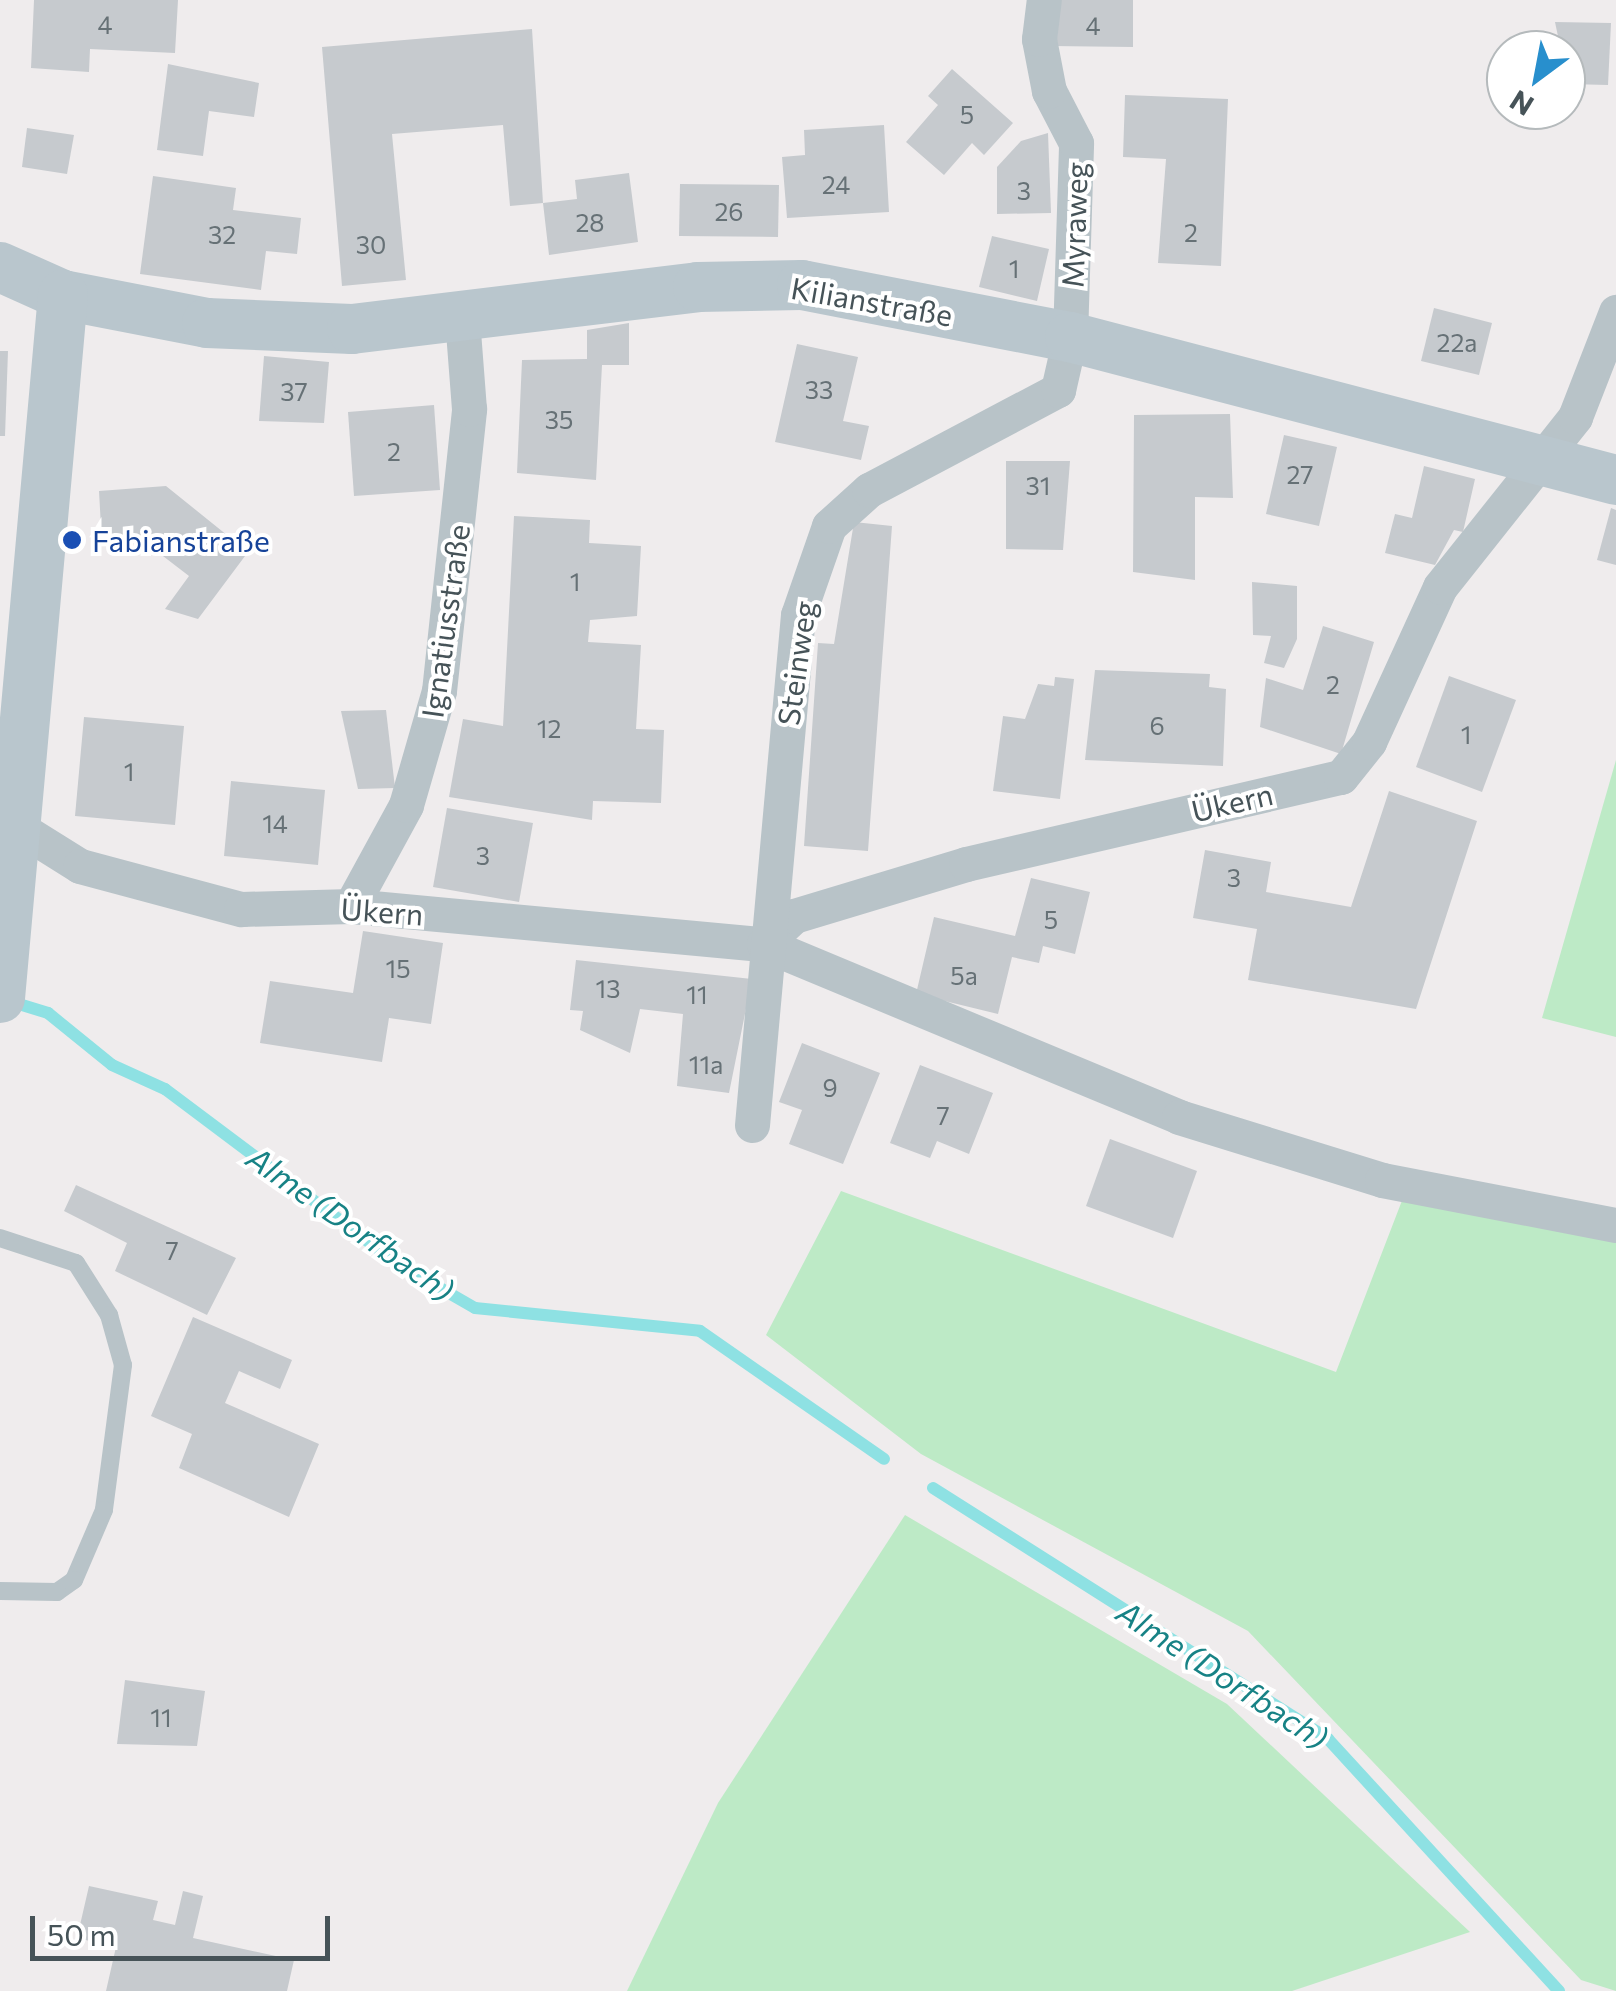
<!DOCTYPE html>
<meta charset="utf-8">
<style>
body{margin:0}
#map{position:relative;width:1616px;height:1991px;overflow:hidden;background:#efeced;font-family:Commissioner,sans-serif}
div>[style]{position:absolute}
.green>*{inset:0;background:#bdeac6}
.stream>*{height:12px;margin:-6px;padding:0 6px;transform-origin:6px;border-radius:6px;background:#8ee1e3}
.building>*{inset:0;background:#c6cace}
.lane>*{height:18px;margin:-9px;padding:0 9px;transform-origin:9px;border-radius:9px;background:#b8c3c8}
.street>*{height:35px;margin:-17.5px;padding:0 17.5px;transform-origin:17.5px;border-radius:17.5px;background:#b8c3c8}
.secondary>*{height:50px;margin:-25px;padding:0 25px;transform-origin:25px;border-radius:25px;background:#b9c6cd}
.dots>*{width:28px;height:28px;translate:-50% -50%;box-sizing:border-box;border:5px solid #fff;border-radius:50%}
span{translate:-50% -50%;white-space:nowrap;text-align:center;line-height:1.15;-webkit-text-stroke:8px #fff;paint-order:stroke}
.number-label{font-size:25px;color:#667176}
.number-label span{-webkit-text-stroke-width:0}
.street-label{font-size:30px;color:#465358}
.transit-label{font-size:30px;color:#164399}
.left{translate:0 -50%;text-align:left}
.water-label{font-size:32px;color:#178285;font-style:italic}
.north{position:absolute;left:1486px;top:30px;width:100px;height:100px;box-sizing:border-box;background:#fff;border:2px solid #b5babc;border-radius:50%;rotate:212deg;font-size:28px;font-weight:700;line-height:40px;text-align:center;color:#465358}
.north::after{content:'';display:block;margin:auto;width:35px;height:45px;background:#288fcd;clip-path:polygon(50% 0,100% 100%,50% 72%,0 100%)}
.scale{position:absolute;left:30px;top:1916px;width:300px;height:45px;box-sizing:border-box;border:5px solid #465358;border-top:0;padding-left:12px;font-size:30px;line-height:35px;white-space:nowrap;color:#465358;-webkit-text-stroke:8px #fff;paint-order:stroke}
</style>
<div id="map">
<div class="green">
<i style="clip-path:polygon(1616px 760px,1616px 1037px,1542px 1018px)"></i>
<i style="clip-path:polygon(841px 1191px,1336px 1372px,1403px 1198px,1616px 1238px,1616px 1991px,1581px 1980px,1248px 1631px,921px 1454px,766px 1335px)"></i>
<i style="clip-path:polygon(905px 1515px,1227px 1704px,1470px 1932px,1292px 1991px,627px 1991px,718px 1803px)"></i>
</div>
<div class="stream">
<i style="left:9px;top:1001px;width:41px;rotate:17.1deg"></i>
<i style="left:48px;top:1013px;width:82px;rotate:39.1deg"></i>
<i style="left:112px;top:1065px;width:58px;rotate:24.4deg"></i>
<i style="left:165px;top:1089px;width:288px;rotate:36.9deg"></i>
<i style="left:395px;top:1262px;width:92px;rotate:29.9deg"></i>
<i style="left:475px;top:1308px;width:226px;rotate:5.8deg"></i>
<i style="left:700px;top:1331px;width:224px;rotate:34.8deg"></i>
<i style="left:933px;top:1488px;width:468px;rotate:32.4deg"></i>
<i style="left:1328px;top:1739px;width:342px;rotate:47.5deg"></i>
</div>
<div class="building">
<i style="clip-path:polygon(34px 0,178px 0,175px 53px,90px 49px,89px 72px,31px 68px)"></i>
<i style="clip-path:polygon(1054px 0,1133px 0,1133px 47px,1051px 46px)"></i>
<i style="clip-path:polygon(1555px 22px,1611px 23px,1608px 85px,1568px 84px)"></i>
<i style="clip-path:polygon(532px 29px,543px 203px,510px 206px,503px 125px,392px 134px,406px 280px,342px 286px,322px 47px)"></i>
<i style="clip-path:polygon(168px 64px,259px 83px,254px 117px,209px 111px,203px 156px,157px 150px)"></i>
<i style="clip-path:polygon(952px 69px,1013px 123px,984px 155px,972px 143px,944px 175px,906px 142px,938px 105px,928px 96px)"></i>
<i style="clip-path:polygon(1125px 95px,1228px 99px,1221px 266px,1158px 263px,1166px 159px,1123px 157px)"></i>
<i style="clip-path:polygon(884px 125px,889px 212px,787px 218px,782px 157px,805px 155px,804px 130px)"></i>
<i style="clip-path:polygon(27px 128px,74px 135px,67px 174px,22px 167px)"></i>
<i style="clip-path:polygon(1048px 133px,1051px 213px,997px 214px,997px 167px,1021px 141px)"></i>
<i style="clip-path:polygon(629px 173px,638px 242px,549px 255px,543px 203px,577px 199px,575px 180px)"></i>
<i style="clip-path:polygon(153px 176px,236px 188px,233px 210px,301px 218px,297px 254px,266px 251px,261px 290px,140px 274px)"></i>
<i style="clip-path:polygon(680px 184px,779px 185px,778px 237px,679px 236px)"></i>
<i style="clip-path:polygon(992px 236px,1049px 249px,1037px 301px,979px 287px)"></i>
<i style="clip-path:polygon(1434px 308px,1492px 323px,1479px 375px,1421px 361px)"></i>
<i style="clip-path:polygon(629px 323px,629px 365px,602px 365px,596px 480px,517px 473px,522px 360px,587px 359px,587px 330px)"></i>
<i style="clip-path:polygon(797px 344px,858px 357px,843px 421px,869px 426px,861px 460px,775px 442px)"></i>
<i style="clip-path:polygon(0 351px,8px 351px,5px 436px,0 436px)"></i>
<i style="clip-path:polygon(264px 356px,329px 362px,324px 423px,259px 421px)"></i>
<i style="clip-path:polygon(434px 405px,440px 490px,354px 496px,348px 412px)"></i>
<i style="clip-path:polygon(1230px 414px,1233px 498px,1195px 497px,1195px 580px,1133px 572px,1134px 415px)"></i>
<i style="clip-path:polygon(1284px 435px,1337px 447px,1319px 526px,1266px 514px)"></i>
<i style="clip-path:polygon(1006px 461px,1070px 461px,1063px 550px,1006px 549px)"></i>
<i style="clip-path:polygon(1424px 466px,1475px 479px,1463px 532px,1454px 530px,1435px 565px,1385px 553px,1395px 514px,1412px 518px)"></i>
<i style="clip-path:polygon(166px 486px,248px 552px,198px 619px,165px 609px,189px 576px,146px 543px,102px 545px,99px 491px)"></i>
<i style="clip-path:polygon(1611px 508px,1616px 510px,1616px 565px,1597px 560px)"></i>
<i style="clip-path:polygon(514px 516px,590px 520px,589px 543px,641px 546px,637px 616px,590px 620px,588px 642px,641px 645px,636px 729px,664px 730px,661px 803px,593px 801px,592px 820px,449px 797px,463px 719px,503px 726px)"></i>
<i style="clip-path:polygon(854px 522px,892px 526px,868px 851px,804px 846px,818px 643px,834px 644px)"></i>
<i style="clip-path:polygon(1252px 582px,1297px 586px,1297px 639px,1284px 668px,1264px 663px,1271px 636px,1253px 635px)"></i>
<i style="clip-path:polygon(1323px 626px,1374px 642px,1341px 754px,1260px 727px,1266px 678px,1303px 690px)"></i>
<i style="clip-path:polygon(1095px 670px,1210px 674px,1209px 687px,1226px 689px,1223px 766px,1085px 760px)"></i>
<i style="clip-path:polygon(1449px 676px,1516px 700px,1482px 792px,1416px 767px)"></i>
<i style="clip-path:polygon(1055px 677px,1074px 679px,1060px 799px,993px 791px,1003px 716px,1025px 719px,1038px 684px,1054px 686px)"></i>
<i style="clip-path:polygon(386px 710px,395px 788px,358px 789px,341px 711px)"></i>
<i style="clip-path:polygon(84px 717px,184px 726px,175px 825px,75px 816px)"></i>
<i style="clip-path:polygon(231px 781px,325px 790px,318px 865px,224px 856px)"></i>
<i style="clip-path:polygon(1389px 791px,1477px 821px,1416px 1009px,1248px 980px,1257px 929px,1193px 918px,1205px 850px,1271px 862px,1266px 892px,1351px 907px)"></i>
<i style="clip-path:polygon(447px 808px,533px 823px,519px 902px,433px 887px)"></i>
<i style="clip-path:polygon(1031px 878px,1090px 892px,1075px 954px,1043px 946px,1039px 963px,1012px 957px,998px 1014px,916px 994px,934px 917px,1015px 936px)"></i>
<i style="clip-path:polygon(363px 931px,443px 943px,431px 1024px,389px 1018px,382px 1062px,260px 1043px,270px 981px,353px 993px)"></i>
<i style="clip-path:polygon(576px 960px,752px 979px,729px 1093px,677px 1086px,683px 1014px,640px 1009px,630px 1053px,580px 1030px,583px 1011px,570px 1010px)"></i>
<i style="clip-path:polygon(802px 1043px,880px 1073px,843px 1164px,789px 1144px,802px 1110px,779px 1102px)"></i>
<i style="clip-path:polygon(920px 1065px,993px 1093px,969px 1154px,937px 1141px,930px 1158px,890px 1143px)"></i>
<i style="clip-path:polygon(1110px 1139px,1197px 1171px,1173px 1238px,1086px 1206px)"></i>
<i style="clip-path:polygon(76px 1185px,236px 1258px,207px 1315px,115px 1271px,127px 1243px,64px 1211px)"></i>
<i style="clip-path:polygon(193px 1317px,292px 1360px,280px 1389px,239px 1371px,225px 1403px,319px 1444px,289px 1517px,179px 1468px,192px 1434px,151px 1416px)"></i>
<i style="clip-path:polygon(125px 1680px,205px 1691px,197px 1746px,117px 1744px)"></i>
<i style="clip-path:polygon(89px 1886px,158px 1901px,153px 1920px,175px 1925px,183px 1891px,203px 1896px,193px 1938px,294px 1960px,287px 1991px,106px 1991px,116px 1947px,77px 1938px)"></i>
</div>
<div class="lane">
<i style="left:0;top:1238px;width:80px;rotate:18.2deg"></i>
<i style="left:76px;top:1263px;width:62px;rotate:57.6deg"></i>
<i style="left:109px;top:1315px;width:52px;rotate:74.4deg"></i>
<i style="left:123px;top:1365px;width:146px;rotate:97.5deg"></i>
<i style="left:104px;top:1510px;width:76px;rotate:113.2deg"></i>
<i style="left:74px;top:1580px;width:21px;rotate:145deg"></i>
<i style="left:57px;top:1592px;width:57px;rotate:-179deg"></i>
</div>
<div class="street">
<i style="left:0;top:816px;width:94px;rotate:32deg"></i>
<i style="left:80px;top:866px;width:167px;rotate:15deg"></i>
<i style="left:241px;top:909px;width:110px;rotate:-1.6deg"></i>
<i style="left:351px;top:906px;width:415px;rotate:5.3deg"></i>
<i style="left:764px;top:944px;width:41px;rotate:-43deg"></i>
<i style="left:794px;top:916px;width:180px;rotate:-16.8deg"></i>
<i style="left:966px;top:864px;width:385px;rotate:-13.1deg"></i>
<i style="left:1341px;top:777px;width:45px;rotate:-51.3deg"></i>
<i style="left:1369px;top:742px;width:170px;rotate:-65.4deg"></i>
<i style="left:1440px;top:587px;width:217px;rotate:-51.5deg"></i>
<i style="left:1575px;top:417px;width:113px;rotate:-68.7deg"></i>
<i style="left:351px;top:906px;width:115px;rotate:-61.4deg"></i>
<i style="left:406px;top:805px;width:119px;rotate:-73.9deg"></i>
<i style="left:439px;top:691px;width:284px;rotate:-83.9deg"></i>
<i style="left:469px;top:409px;width:91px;rotate:-94.4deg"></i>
<i style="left:764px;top:944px;width:450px;rotate:22.6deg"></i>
<i style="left:1179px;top:1117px;width:213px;rotate:17.2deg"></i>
<i style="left:1382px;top:1180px;width:238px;rotate:10.9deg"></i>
<i style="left:752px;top:1125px;width:512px;rotate:-84.85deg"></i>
<i style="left:798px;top:615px;width:94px;rotate:-70.8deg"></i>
<i style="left:829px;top:526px;width:54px;rotate:-42deg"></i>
<i style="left:869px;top:490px;width:214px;rotate:-27.9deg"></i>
<i style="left:1058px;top:390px;width:54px;rotate:-77.2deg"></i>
<i style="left:1070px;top:337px;width:194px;rotate:-88.2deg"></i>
<i style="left:1076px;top:143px;width:59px;rotate:-117.4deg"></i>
<i style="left:1049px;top:91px;width:53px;rotate:-100.9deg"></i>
<i style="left:1039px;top:39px;width:39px;rotate:-83deg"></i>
</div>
<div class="secondary">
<i style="left:0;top:267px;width:69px;rotate:24deg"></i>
<i style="left:63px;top:295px;width:147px;rotate:11deg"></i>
<i style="left:207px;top:323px;width:145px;rotate:2.4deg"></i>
<i style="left:352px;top:329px;width:349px;rotate:-6.9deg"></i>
<i style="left:698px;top:287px;width:104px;rotate:-1.1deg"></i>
<i style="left:802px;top:285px;width:273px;rotate:11deg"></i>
<i style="left:1070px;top:337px;width:564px;rotate:14.68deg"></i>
<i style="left:0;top:998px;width:706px;rotate:-84.88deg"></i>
</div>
<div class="dots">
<i style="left:72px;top:540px;background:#1a4fb4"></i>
</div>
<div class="number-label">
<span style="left:105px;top:24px">4</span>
<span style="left:1093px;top:25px">4</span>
<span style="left:967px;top:114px">5</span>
<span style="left:836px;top:184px">24</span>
<span style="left:1024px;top:190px">3</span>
<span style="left:729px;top:211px">26</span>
<span style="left:590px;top:222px">28</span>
<span style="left:1191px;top:232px">2</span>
<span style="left:222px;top:234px">32</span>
<span style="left:371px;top:244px">30</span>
<span style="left:1014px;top:268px">1</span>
<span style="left:1457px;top:342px">22a</span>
<span style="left:819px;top:389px">33</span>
<span style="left:294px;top:391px">37</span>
<span style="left:559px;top:419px">35</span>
<span style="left:394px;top:451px">2</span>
<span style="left:1300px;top:474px">27</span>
<span style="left:1038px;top:485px">31</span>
<span style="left:575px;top:581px">1</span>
<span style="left:1333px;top:684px">2</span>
<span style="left:1157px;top:725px">6</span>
<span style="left:549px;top:728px">12</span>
<span style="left:1466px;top:734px">1</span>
<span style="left:129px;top:771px">1</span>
<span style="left:275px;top:823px">14</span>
<span style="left:483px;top:855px">3</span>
<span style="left:1234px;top:877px">3</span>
<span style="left:1051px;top:919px">5</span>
<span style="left:398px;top:968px">15</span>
<span style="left:964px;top:975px">5a</span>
<span style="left:608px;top:988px">13</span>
<span style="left:697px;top:994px">11</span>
<span style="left:706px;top:1064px">11a</span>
<span style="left:830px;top:1087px">9</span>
<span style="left:943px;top:1115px">7</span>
<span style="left:172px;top:1250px">7</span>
<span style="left:161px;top:1717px">11</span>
</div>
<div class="street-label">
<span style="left:1074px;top:225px;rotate:-88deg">Myraweg</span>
<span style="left:872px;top:301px;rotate:10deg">Kilianstraße</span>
<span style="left:445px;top:621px;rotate:-82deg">Ignatiusstraße</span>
<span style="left:796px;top:663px;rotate:-82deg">Steinweg</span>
<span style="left:1232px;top:802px;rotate:-13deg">Ükern</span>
<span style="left:382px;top:911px;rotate:4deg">Ükern</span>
</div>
<div class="transit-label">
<span class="left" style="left:92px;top:540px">Fabianstraße</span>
</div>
<div class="water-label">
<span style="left:351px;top:1223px;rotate:35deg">Alme (Dorfbach)</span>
<span style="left:1223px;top:1674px;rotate:33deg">Alme (Dorfbach)</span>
</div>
<div class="north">N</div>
<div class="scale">50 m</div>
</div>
